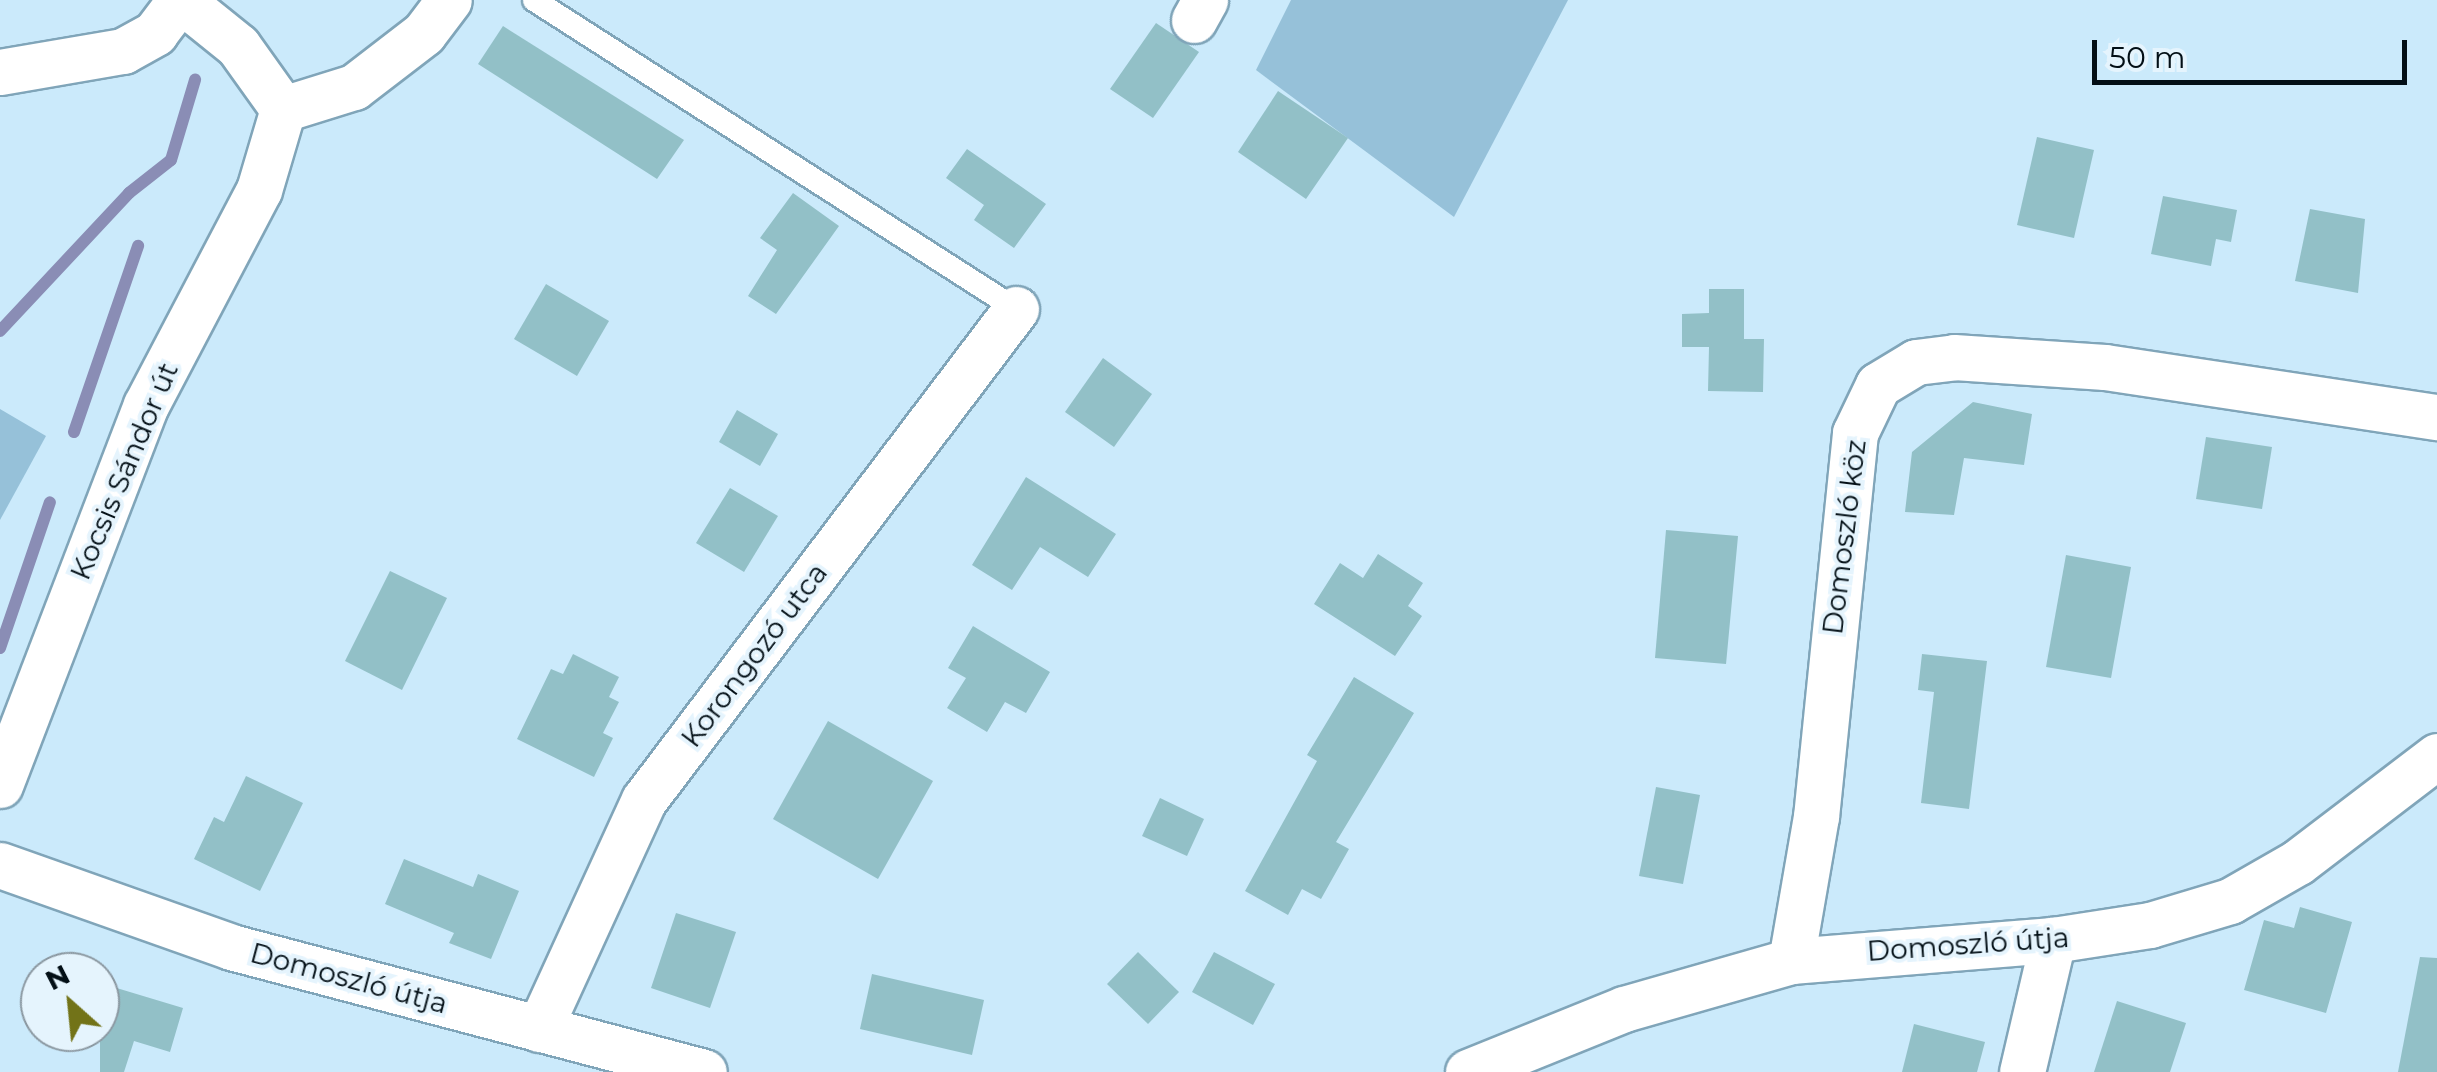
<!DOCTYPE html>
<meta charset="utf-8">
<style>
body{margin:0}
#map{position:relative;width:2437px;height:1072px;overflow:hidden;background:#cbeafb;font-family:Montserrat,sans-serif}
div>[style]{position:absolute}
.green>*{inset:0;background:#96c1d9}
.stream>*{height:12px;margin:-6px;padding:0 6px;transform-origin:6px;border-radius:6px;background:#8a8db5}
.building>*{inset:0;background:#92c0c7}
.roads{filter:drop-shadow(2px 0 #80a5b9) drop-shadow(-2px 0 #80a5b9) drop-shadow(0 2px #80a5b9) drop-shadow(0 -2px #80a5b9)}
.lane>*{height:22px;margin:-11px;padding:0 11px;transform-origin:11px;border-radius:11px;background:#fff}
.street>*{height:45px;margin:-22.5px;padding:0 22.5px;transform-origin:22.5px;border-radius:22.5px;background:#fff}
span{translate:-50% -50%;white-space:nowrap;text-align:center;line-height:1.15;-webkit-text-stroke:8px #e5f4fd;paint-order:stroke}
.street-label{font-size:28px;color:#030f16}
.north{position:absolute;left:20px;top:952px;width:100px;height:100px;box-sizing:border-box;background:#e5f4fd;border:2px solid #8b98a1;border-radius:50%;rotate:333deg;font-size:28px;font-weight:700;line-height:40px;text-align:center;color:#030f16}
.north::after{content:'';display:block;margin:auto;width:35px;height:45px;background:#727318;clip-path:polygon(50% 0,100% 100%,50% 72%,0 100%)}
.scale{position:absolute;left:2092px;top:40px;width:315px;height:45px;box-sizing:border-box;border:5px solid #030f16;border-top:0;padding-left:12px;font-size:30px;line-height:35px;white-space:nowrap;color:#030f16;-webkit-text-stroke:8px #e5f4fd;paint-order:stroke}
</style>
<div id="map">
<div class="green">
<i style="clip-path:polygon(1291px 0,1568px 0,1454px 217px,1256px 70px)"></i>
<i style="clip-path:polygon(0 409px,46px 436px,0 520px)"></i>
</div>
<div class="stream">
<i style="left:0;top:331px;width:189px;rotate:-46.9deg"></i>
<i style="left:129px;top:193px;width:53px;rotate:-38.2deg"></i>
<i style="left:171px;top:160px;width:84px;rotate:-73.3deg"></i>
<i style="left:74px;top:432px;width:197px;rotate:-71deg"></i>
<i style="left:0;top:648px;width:154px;rotate:-71.1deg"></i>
</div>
<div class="building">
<i style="clip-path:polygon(1156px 23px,1199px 52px,1153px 118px,1110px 89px)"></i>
<i style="clip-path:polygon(503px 26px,684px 140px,657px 179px,478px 64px)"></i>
<i style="clip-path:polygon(1278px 91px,1348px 138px,1306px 199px,1238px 152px)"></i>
<i style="clip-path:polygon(2037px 137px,2094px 150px,2074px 238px,2017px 225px)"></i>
<i style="clip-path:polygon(967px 149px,1046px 204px,1014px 248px,974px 220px,984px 205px,946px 178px)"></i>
<i style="clip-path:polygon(793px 193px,839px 226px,776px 314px,748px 296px,777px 250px,760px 238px)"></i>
<i style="clip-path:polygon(2163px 196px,2237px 210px,2231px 242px,2216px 239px,2211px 266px,2151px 254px)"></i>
<i style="clip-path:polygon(2310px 209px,2365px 219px,2358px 293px,2295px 281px)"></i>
<i style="clip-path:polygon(546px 284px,609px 321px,577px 376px,514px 339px)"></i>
<i style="clip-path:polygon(1709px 289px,1744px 289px,1744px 339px,1764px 339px,1763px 392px,1708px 391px,1709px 347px,1682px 347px,1682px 314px,1709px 313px)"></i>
<i style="clip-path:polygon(1103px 358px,1152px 394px,1114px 447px,1065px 412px)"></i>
<i style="clip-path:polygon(1973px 402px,2032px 414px,2024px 465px,1964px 458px,1954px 515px,1905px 512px,1912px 452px)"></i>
<i style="clip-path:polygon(737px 410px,778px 434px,760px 466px,719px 442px)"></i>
<i style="clip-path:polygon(2206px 437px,2272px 447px,2262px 509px,2196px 499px)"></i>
<i style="clip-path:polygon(1026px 477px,1116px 534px,1088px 577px,1040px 547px,1012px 590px,972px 565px)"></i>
<i style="clip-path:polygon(730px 488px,778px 516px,744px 572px,696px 543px)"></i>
<i style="clip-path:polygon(1666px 530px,1738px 536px,1726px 664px,1655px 658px)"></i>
<i style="clip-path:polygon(1378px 554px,1423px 583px,1408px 606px,1422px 616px,1395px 656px,1314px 604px,1340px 563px,1363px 578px)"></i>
<i style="clip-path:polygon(2066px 555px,2131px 567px,2111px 678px,2046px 667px)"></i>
<i style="clip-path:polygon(390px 571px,447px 598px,402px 690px,345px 661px)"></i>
<i style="clip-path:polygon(973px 626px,1050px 672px,1026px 713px,1005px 702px,987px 732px,947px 708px,966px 678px,948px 668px)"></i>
<i style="clip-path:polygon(573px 654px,619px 677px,609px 697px,619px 702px,603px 733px,613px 738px,594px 777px,517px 739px,551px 669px,563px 674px)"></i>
<i style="clip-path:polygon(1922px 654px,1987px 661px,1969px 809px,1921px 803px,1934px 692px,1918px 690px)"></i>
<i style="clip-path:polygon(1354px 677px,1414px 713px,1336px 842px,1349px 849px,1321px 899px,1302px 889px,1288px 915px,1245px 891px,1317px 761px,1307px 755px)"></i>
<i style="clip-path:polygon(828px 721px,933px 781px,878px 879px,773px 819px)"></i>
<i style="clip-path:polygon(246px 776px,303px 803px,260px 891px,194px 859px,214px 817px,224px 822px)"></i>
<i style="clip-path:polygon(1656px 787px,1700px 795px,1683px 884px,1639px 876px)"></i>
<i style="clip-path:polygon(1160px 798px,1204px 819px,1187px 856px,1142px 836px)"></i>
<i style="clip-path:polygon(404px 859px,473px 887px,478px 874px,519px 891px,491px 959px,449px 943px,454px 933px,385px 904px)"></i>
<i style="clip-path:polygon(2300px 907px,2352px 922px,2326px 1013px,2244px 990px,2264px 920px,2294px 928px)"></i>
<i style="clip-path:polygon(676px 913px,736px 932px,710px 1008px,651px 988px)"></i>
<i style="clip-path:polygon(1138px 952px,1179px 992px,1148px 1024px,1107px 984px)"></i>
<i style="clip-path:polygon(1214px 952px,1275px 984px,1253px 1025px,1192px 992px)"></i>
<i style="clip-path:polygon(2420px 957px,2437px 958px,2437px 1072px,2398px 1072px)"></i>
<i style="clip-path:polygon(872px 974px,984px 1000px,972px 1055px,860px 1029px)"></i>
<i style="clip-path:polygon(100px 983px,183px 1008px,170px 1052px,134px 1041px,124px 1072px,100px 1072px)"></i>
<i style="clip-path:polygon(2117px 1001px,2186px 1023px,2170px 1072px,2094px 1072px)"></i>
<i style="clip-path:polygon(1914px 1024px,1985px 1042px,1977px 1072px,1902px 1072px)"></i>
</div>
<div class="roads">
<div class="lane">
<i style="left:534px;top:0;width:573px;rotate:32.66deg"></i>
</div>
<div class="street">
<i style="left:1194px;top:20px;width:23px;rotate:-61deg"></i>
<i style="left:0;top:72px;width:125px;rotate:-9.7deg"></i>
<i style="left:123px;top:51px;width:37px;rotate:-29deg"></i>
<i style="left:155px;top:33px;width:41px;rotate:-52.9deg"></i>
<i style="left:283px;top:109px;width:74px;rotate:-17.2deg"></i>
<i style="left:354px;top:87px;width:88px;rotate:-37.6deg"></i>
<i style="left:424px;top:33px;width:41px;rotate:-52.9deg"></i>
<i style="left:0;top:785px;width:407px;rotate:-69deg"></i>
<i style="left:146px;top:405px;width:243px;rotate:-62.3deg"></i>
<i style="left:259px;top:190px;width:84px;rotate:-73.5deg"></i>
<i style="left:283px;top:109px;width:77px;rotate:-125.5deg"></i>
<i style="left:238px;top:46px;width:73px;rotate:-141.1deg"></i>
<i style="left:0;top:865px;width:245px;rotate:19.5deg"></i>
<i style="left:231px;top:947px;width:489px;rotate:14.8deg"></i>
<i style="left:1791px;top:961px;width:146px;rotate:-80.2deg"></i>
<i style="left:1816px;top:817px;width:386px;rotate:-84.2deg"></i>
<i style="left:1855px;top:433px;width:53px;rotate:-64.4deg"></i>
<i style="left:1878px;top:385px;width:44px;rotate:-31.2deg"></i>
<i style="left:1916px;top:362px;width:38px;rotate:-7deg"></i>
<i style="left:1954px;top:357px;width:151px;rotate:3.8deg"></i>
<i style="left:2105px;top:367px;width:336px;rotate:8.6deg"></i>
<i style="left:539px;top:1029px;width:252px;rotate:-65.4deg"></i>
<i style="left:644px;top:800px;width:616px;rotate:-52.85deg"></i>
<i style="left:1468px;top:1072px;width:168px;rotate:-22deg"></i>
<i style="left:1624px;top:1009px;width:174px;rotate:-16deg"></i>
<i style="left:1791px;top:961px;width:263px;rotate:-4.6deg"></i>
<i style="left:2053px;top:940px;width:98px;rotate:-8.8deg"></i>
<i style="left:2150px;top:925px;width:84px;rotate:-16.7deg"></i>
<i style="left:2230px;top:901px;width:78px;rotate:-29.8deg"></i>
<i style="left:2298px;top:862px;width:175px;rotate:-37.3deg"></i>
<i style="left:2022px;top:1072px;width:136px;rotate:-76.8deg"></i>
</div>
</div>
<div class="street-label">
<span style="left:124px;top:471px;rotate:-67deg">Kocsis Sándor út</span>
<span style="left:1844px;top:537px;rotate:-83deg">Domoszló köz</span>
<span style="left:754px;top:655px;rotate:-53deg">Korongozó utca</span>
<span style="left:1968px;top:944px;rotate:-4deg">Domoszló útja</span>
<span style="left:349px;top:978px;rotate:15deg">Domoszló útja</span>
</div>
<div class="north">N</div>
<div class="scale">50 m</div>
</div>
